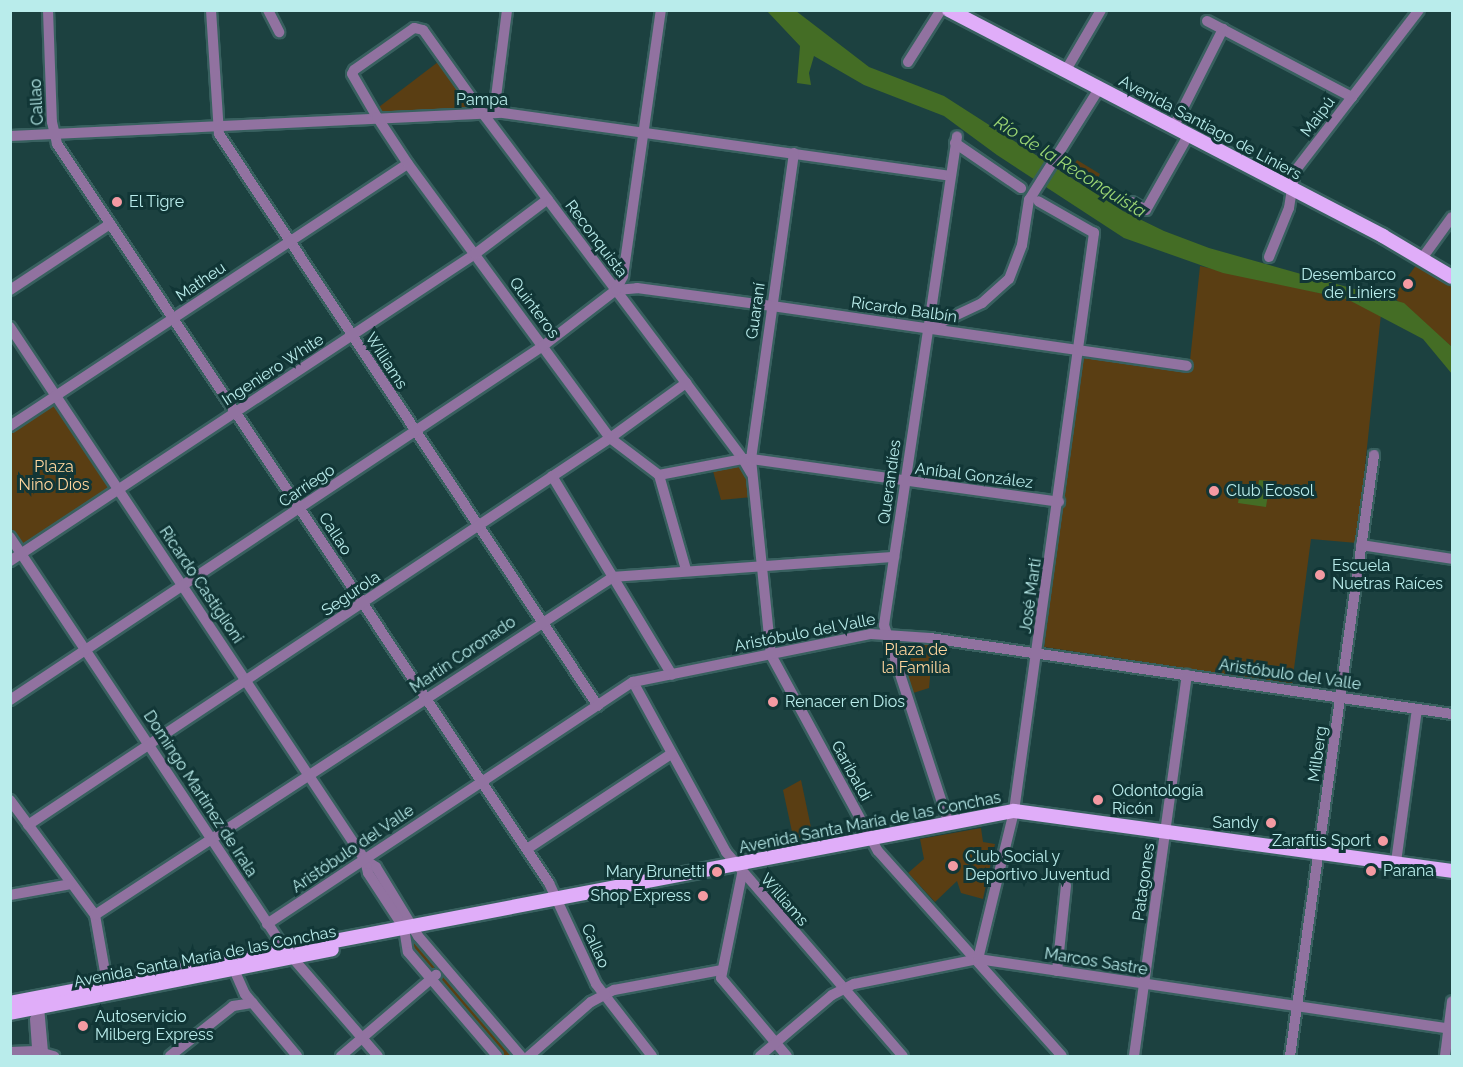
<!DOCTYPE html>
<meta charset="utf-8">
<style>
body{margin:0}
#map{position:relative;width:1463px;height:1067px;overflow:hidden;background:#1c4140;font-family:Raleway,sans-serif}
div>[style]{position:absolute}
.green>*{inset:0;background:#5a3e13}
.water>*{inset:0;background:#446d25}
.roads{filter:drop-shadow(2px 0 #38605f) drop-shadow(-2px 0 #38605f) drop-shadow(0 2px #38605f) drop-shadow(0 -2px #38605f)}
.minor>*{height:10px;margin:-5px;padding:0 5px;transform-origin:5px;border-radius:5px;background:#9172a0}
.major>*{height:14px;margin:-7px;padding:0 7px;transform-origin:7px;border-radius:7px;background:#e0adf9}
.dots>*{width:16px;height:16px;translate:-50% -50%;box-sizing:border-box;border:3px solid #113636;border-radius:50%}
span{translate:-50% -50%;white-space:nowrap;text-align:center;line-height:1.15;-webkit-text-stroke:6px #113636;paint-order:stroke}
.street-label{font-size:16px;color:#b9eceb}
.poi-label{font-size:16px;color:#b9eceb}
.left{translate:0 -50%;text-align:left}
.right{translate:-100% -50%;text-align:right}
.park-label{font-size:16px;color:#fed59d}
.water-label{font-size:18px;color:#9bd674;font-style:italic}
.frame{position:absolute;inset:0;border:12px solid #b9eceb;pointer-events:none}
</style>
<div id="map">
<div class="green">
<i style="clip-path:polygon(438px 62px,470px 107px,376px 113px,375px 110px)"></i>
<i style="clip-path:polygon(1077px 160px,1100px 174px,1093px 187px,1069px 173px)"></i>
<i style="clip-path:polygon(1417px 264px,1452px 287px,1452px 347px,1393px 297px)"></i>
<i style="clip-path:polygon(1200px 266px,1347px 299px,1381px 314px,1357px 543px,1311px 539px,1292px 684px,1044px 647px,1082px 359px,1087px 356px,1189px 370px)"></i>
<i style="clip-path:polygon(55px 403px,112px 488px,24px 545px,11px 528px,11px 430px)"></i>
<i style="clip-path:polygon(739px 466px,746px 468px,752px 497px,721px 500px,713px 471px)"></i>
<i style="clip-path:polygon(895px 641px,933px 645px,929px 688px,910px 694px)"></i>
<i style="clip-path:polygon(801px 780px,813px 837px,794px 841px,783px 790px)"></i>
<i style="clip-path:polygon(981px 828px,983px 842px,995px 844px,983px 899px,961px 893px,957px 881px,935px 902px,908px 873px,924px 859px,920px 839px)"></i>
<i style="clip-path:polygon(411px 942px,416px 942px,436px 964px,433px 970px,409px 945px)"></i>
<i style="clip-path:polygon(443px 976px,446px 977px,515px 1056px,501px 1056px,439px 981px)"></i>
</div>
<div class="water">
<i style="clip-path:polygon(767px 11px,796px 11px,869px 67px,944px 96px,1123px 211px,1164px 231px,1209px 248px,1404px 303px,1452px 347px,1452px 374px,1423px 339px,1347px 299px,1223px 273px,1124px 238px,997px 155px,944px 116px,864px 85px,814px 56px,809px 73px,811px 85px,797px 83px,800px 46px)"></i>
<i style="clip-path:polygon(1259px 480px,1270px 481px,1266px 507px,1238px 503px,1240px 491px,1257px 493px)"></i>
</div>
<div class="roads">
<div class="minor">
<i style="left:48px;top:10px;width:112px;rotate:88deg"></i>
<i style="left:52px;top:122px;width:23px;rotate:77deg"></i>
<i style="left:57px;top:144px;width:888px;rotate:56.35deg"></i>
<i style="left:549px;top:883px;width:111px;rotate:65deg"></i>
<i style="left:596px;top:984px;width:91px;rotate:52.1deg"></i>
<i style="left:211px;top:10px;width:124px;rotate:86.3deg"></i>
<i style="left:219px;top:134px;width:686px;rotate:56.47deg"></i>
<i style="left:268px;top:10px;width:25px;rotate:63deg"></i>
<i style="left:1207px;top:21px;width:164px;rotate:27.7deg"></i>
<i style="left:908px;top:62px;width:62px;rotate:-57.6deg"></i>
<i style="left:1066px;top:70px;width:69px;rotate:-59.7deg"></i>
<i style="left:494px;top:113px;width:104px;rotate:-82.8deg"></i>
<i style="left:1174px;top:126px;width:109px;rotate:-63.2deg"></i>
<i style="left:10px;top:136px;width:494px;rotate:-2.7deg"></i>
<i style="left:503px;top:113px;width:450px;rotate:8deg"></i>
<i style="left:955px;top:143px;width:80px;rotate:34.3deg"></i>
<i style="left:794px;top:153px;width:309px;rotate:98deg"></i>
<i style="left:751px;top:459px;width:197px;rotate:84.2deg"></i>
<i style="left:771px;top:655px;width:223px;rotate:61.4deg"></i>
<i style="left:878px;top:851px;width:275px;rotate:48.1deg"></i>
<i style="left:1132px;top:202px;width:16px;rotate:30deg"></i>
<i style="left:1146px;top:210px;width:87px;rotate:-60.5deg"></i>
<i style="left:1269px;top:257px;width:53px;rotate:-67.8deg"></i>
<i style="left:1289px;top:208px;width:37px;rotate:-81deg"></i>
<i style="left:1295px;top:171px;width:203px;rotate:-52.4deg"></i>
<i style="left:1423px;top:257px;width:49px;rotate:-54.1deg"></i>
<i style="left:10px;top:290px;width:120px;rotate:-33.4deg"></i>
<i style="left:616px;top:290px;width:21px;rotate:-5deg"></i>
<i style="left:637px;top:288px;width:136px;rotate:7.6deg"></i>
<i style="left:772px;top:306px;width:419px;rotate:8.2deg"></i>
<i style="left:10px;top:327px;width:640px;rotate:56.33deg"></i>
<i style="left:365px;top:860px;width:13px;rotate:32deg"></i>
<i style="left:376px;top:867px;width:81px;rotate:58.7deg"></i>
<i style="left:418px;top:936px;width:158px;rotate:49.4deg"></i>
<i style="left:927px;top:329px;width:61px;rotate:-25.3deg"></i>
<i style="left:982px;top:303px;width:36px;rotate:-42deg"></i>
<i style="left:1009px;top:279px;width:36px;rotate:-69deg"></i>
<i style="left:1022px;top:245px;width:46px;rotate:-81.2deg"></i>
<i style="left:1029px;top:200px;width:131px;rotate:-57.8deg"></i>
<i style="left:10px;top:426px;width:476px;rotate:-33.4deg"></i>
<i style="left:751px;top:473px;width:16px;rotate:-120deg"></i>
<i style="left:743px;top:459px;width:95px;rotate:-126.9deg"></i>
<i style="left:686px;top:383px;width:337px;rotate:-127deg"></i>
<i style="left:483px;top:114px;width:103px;rotate:-125.5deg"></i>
<i style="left:423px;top:30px;width:9px;rotate:-167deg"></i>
<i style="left:414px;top:28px;width:73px;rotate:145deg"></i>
<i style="left:354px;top:70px;width:4px;rotate:117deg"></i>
<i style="left:352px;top:74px;width:50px;rotate:59.8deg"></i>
<i style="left:377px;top:117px;width:56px;rotate:56.6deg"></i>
<i style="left:408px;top:164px;width:340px;rotate:53.6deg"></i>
<i style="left:610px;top:438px;width:61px;rotate:37.1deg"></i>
<i style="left:659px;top:475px;width:86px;rotate:-10.8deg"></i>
<i style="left:743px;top:459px;width:8px"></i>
<i style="left:751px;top:459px;width:311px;rotate:7.9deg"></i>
<i style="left:659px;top:475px;width:99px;rotate:74.1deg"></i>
<i style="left:552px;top:476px;width:232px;rotate:58.9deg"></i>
<i style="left:10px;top:537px;width:494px;rotate:56.3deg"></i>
<i style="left:284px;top:948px;width:143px;rotate:49deg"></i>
<i style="left:1361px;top:545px;width:92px;rotate:8.7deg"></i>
<i style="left:10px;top:561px;width:557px;rotate:-33.43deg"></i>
<i style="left:475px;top:254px;width:91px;rotate:-37deg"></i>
<i style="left:633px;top:682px;width:194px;rotate:61.3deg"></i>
<i style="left:726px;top:852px;width:270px;rotate:49.1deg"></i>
<i style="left:10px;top:700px;width:640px;rotate:-33.59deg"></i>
<i style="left:543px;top:346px;width:92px;rotate:-37.5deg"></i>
<i style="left:616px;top:290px;width:16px;rotate:-63deg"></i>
<i style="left:623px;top:276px;width:269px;rotate:-81.9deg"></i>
<i style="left:10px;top:800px;width:143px;rotate:53.5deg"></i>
<i style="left:95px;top:915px;width:69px;rotate:80deg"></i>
<i style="left:949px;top:824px;width:209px;rotate:-108.1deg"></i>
<i style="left:884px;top:625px;width:494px;rotate:-81.5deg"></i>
<i style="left:28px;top:825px;width:699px;rotate:-33.62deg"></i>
<i style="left:610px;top:438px;width:94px;rotate:-35.9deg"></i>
<i style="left:527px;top:849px;width:173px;rotate:-33.4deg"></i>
<i style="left:365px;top:860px;width:13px;rotate:77deg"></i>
<i style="left:368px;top:873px;width:66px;rotate:56.8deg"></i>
<i style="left:404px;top:928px;width:24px;rotate:81deg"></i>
<i style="left:408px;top:952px;width:137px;rotate:49.4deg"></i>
<i style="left:1396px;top:862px;width:154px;rotate:-82.2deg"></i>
<i style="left:742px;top:874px;width:106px;rotate:101.4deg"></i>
<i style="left:721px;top:978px;width:102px;rotate:49.8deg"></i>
<i style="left:10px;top:895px;width:62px;rotate:-10.2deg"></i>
<i style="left:95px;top:915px;width:619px;rotate:-33.12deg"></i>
<i style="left:613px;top:577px;width:282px;rotate:-4.1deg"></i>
<i style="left:267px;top:924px;width:439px;rotate:-33.5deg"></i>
<i style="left:633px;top:682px;width:243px;rotate:-11.4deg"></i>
<i style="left:871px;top:634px;width:59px;rotate:3.9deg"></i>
<i style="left:930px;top:638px;width:528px;rotate:8.28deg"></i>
<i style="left:978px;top:959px;width:152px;rotate:-76.3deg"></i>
<i style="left:1014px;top:811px;width:584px;rotate:-82.12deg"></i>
<i style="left:1094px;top:233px;width:64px;rotate:-150.3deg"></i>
<i style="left:1057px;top:971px;width:86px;rotate:-84deg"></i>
<i style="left:236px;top:974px;width:22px;rotate:66deg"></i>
<i style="left:245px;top:994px;width:81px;rotate:50deg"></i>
<i style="left:39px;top:1007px;width:45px;rotate:84.9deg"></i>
<i style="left:35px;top:1019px;width:32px;rotate:86deg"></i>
<i style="left:10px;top:1052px;width:26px;rotate:-2deg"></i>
<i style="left:36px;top:1051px;width:19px;rotate:16deg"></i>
<i style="left:170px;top:1056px;width:80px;rotate:-38.4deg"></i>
<i style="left:233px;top:1006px;width:20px;rotate:-9deg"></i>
<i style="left:341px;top:1056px;width:125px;rotate:-40.5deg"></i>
<i style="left:529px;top:1056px;width:82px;rotate:-41.1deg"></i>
<i style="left:591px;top:1002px;width:26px;rotate:-28deg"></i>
<i style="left:614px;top:990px;width:110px;rotate:-10.5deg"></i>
<i style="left:760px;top:1056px;width:94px;rotate:-40.3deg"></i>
<i style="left:832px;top:995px;width:25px;rotate:-27deg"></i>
<i style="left:854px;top:984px;width:126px;rotate:-11.4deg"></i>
<i style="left:978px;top:959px;width:479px;rotate:8.4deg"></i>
<i style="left:1134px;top:1056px;width:385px;rotate:-82.1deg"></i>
<i style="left:1290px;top:1056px;width:607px;rotate:-82.04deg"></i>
<i style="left:1445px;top:1056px;width:55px;rotate:-82.7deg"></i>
</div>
<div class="major">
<i style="left:949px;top:10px;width:489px;rotate:27.5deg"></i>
<i style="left:1383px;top:236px;width:80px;rotate:30.7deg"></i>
<i style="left:10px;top:1003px;width:1022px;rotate:-10.83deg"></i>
<i style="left:1014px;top:811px;width:442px;rotate:7.8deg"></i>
<i style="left:10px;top:1013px;width:328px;rotate:-11.2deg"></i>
</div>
</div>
<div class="dots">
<i style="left:117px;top:202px;background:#f49aa2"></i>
<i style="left:1408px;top:284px;background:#f49aa2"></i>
<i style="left:1214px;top:491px;background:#f49aa2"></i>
<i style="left:1320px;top:575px;background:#f49aa2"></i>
<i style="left:773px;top:702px;background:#f49aa2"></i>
<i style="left:1098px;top:800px;background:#f49aa2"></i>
<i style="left:1271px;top:823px;background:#f49aa2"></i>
<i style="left:1383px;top:841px;background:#f49aa2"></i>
<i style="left:953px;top:866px;background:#f49aa2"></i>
<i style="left:1371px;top:871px;background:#f49aa2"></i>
<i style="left:717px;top:872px;background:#f49aa2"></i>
<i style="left:703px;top:896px;background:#f49aa2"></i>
<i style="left:83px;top:1026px;background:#f49aa2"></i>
</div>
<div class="street-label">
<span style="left:482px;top:100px">Pampa</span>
<span style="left:37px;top:102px;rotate:-93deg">Callao</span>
<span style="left:1318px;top:117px;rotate:-53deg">Maipú</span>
<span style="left:1210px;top:128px;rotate:28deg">Avenida Santiago de Liniers</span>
<span style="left:596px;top:239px;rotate:53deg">Reconquista</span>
<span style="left:201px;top:282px;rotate:-34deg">Matheu</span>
<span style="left:534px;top:308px;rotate:53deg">Quinteros</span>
<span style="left:904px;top:310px;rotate:8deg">Ricardo Balbín</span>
<span style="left:756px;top:311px;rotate:-82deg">Guaraní</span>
<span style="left:386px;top:361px;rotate:57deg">Williams</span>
<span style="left:273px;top:370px;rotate:-33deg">Ingeniero White</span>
<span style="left:974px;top:476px;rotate:7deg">Aníbal González</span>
<span style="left:890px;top:482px;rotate:-82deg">Querandíes</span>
<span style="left:307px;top:486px;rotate:-34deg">Carriego</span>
<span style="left:335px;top:534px;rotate:57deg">Callao</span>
<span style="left:201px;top:585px;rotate:56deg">Ricardo Castiglioni</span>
<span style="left:351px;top:594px;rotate:-34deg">Segurola</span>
<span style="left:1031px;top:596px;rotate:-82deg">José Martí</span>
<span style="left:805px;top:633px;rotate:-11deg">Aristóbulo del Valle</span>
<span style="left:463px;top:655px;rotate:-34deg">Martín Coronado</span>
<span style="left:1290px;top:675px;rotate:8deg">Aristóbulo del Valle</span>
<span style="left:1318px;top:754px;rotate:-82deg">Milberg</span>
<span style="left:851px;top:771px;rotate:61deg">Garibaldi</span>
<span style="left:200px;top:794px;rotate:57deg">Domingo Martínez de Irala</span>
<span style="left:870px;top:823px;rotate:-11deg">Avenida Santa María de las Conchas</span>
<span style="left:353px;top:849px;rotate:-34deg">Aristóbulo del Valle</span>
<span style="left:1144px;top:882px;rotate:-82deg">Patagones</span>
<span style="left:784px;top:900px;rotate:49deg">Williams</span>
<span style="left:595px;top:946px;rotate:66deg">Callao</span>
<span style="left:205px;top:957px;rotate:-11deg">Avenida Santa María de las Conchas</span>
<span style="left:1096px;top:962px;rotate:9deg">Marcos Sastre</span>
</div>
<div class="poi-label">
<span class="left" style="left:129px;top:202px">El Tigre</span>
<span class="right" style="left:1396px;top:284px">Desembarco<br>de Liniers</span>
<span class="left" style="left:1226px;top:491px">Club Ecosol</span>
<span class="left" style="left:1332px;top:575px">Escuela<br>Nuetras Raíces</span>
<span class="left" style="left:785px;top:702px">Renacer en Dios</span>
<span class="left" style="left:1112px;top:800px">Odontología<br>Ricón</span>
<span class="right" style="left:1259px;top:823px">Sandy</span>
<span class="right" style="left:1371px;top:841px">Zaraftis Sport</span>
<span class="left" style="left:965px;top:866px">Club Social y<br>Deportivo Juventud</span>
<span class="left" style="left:1383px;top:871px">Parana</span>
<span class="right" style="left:705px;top:872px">Mary Brunetti</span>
<span class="right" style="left:691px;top:896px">Shop Express</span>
<span class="left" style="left:95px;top:1026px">Autoservicio<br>Milberg Express</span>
</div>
<div class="park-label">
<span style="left:54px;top:476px">Plaza<br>Niño Dios</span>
<span style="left:916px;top:659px">Plaza de<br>la Familia</span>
</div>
<div class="water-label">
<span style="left:1070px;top:167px;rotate:32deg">Río de la Reconquista</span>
</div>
<div class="frame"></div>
</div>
